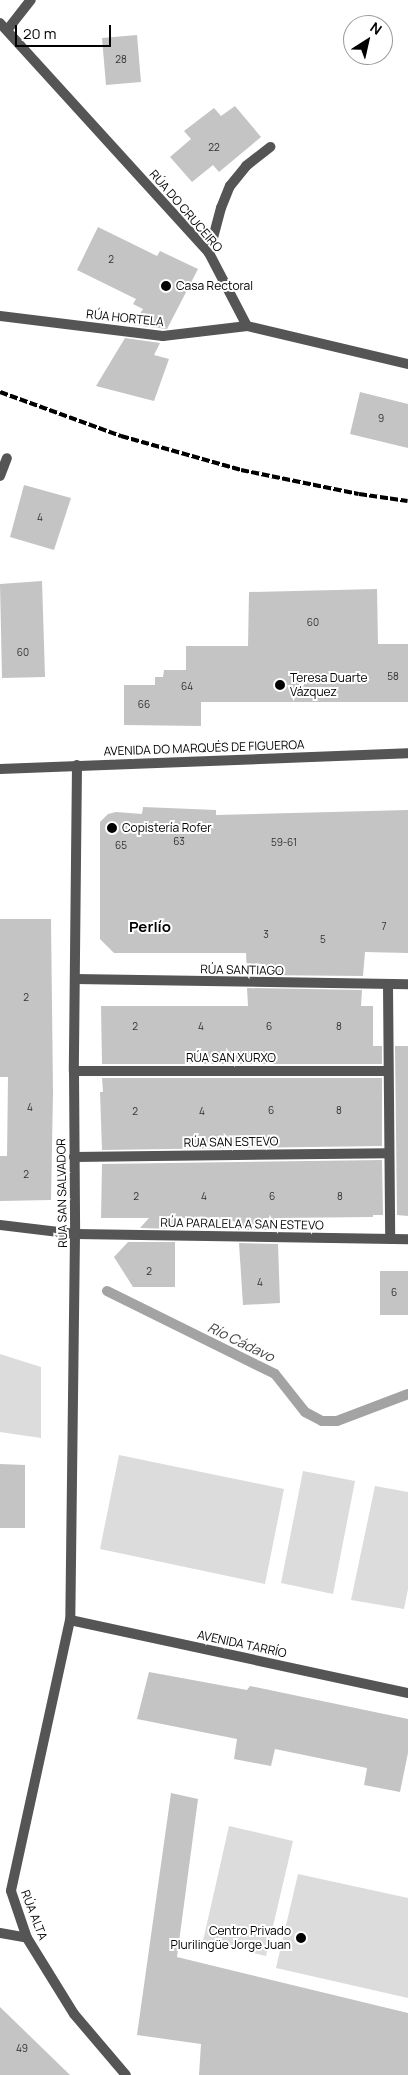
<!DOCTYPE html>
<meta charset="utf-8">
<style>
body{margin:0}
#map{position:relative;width:408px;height:2075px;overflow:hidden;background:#fff;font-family:Manrope,sans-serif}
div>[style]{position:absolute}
.green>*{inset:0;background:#dcdcdc}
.stream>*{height:10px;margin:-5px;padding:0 5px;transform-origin:5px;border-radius:5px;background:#a3a3a3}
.building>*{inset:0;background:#c4c4c4}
.service>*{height:10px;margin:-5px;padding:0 5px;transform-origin:5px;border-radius:5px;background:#555}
.minor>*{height:10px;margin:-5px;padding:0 5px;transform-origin:5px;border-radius:5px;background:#555}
.tertiary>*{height:10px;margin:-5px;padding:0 5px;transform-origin:5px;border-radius:5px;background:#555}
.rail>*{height:4px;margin-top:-2px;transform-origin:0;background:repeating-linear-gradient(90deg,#000 0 8px,transparent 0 10.5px)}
.dots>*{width:14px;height:14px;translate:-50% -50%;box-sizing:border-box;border:2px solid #fff;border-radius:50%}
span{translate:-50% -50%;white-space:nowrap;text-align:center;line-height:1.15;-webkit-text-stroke:4px #fff;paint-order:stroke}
.number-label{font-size:10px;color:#313131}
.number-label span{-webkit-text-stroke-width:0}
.street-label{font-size:12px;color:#000}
.poi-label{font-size:12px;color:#000}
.left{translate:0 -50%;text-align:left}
.right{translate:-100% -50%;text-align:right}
.water-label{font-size:14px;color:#444;font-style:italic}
.quarter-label{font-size:15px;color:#000;font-weight:700}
.north{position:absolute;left:343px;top:15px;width:50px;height:50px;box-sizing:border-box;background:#fff;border:1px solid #999;border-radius:50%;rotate:35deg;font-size:14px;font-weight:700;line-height:20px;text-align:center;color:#000}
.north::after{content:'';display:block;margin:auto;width:18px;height:22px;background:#000;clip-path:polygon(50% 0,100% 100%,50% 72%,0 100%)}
.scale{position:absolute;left:15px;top:25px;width:96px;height:22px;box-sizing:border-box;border:2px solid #000;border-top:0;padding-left:6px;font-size:15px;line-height:18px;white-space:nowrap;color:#000;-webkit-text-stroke:4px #fff;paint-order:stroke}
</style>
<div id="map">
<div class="green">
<i style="clip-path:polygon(0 1354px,41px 1367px,41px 1438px,0 1432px)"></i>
<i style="clip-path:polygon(119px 1455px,284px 1489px,265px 1584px,100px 1549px)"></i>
<i style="clip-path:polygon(303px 1471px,355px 1481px,333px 1594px,281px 1583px)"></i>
<i style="clip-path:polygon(375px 1486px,408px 1492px,408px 1589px,404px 1609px,351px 1600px)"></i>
<i style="clip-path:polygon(229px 1826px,293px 1841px,266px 1956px,203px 1941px)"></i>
<i style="clip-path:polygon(298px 1874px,408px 1898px,408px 1998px,276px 1968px)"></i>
</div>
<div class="stream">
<i style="left:107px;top:1291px;width:187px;rotate:26.3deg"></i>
<i style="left:275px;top:1374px;width:48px;rotate:51.7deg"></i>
<i style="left:305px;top:1412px;width:19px;rotate:28deg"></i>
<i style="left:322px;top:1421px;width:15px"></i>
<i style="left:337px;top:1421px;width:76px;rotate:-20.8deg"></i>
</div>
<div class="building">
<i style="clip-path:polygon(137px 35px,141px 82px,106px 85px,102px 38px)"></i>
<i style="clip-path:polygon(235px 106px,261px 137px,219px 172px,213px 165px,192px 182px,170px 157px,191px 139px,184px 131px,214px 108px,221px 116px)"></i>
<i style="clip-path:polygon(98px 227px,157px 256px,160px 251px,198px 269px,167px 329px,133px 325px,143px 309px,133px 304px,136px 299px,77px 270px)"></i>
<i style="clip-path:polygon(125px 338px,160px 343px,154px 355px,169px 359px,154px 401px,96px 386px)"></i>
<i style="clip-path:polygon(360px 392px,408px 404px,408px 448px,350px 434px)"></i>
<i style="clip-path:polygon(24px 485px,71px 498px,54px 550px,10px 537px)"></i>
<i style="clip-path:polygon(42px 581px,45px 677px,2px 678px,0 584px)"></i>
<i style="clip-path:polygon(377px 589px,378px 644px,408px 644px,408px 702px,201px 702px,201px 726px,124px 725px,124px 685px,155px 685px,155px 677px,163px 677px,164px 670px,186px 670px,186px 646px,248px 646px,249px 592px)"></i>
<i style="clip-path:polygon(143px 807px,216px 810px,216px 815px,408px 810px,408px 953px,365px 952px,363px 976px,247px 975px,246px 953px,114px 953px,100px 939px,100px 822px,108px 814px,116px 812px,142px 814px)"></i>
<i style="clip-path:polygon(0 919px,51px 919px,53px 1092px,51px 1200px,0 1201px,0 1156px,7px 1156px,8px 1077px,0 1077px)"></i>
<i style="clip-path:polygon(247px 988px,362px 990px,361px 1006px,373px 1006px,373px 1046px,382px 1046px,382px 1064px,102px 1064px,101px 1006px,248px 1006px)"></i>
<i style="clip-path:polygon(395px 1046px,408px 1046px,408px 1216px,397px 1215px)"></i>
<i style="clip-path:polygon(102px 1078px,382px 1078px,382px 1146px,102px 1150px,100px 1092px,103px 1092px)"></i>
<i style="clip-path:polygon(382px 1160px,383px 1215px,373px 1215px,373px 1217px,276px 1218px,277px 1230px,238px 1230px,237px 1222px,216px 1218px,174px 1218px,174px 1229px,140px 1228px,149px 1218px,101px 1218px,102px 1164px)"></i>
<i style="clip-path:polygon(128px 1242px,175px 1242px,175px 1287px,133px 1287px,114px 1257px)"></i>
<i style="clip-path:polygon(239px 1243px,278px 1244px,280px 1303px,243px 1305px)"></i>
<i style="clip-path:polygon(380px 1271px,408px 1271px,408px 1315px,380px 1315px)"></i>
<i style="clip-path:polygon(0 1464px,25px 1465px,25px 1528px,0 1528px)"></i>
<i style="clip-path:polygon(149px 1672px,247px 1690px,250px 1686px,408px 1719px,408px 1753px,400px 1792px,364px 1785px,367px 1768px,275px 1749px,271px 1766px,234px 1759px,237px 1739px,137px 1719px)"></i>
<i style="clip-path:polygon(171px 1793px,198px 1799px,177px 1957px,408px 2013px,408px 2075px,199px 2075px,201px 2044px,137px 2035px)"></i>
<i style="clip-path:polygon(0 2007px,70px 2075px,0 2075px)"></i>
</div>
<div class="service">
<i style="left:209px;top:253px;width:47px;rotate:-75.1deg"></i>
<i style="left:221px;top:208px;width:24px;rotate:-68deg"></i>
<i style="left:230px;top:186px;width:26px;rotate:-51deg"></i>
<i style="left:246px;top:166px;width:31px;rotate:-38deg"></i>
</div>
<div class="minor">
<i style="left:0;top:23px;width:311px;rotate:47.7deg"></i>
<i style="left:209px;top:253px;width:82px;rotate:62.5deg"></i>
<i style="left:8px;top:29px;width:37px;rotate:-52deg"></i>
<i style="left:0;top:476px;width:19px;rotate:-69deg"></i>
<i style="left:75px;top:979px;width:333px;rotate:0.9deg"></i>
<i style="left:388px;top:985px;width:254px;rotate:89.5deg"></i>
<i style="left:74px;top:1071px;width:314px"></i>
<i style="left:74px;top:1157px;width:314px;rotate:-0.7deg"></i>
<i style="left:0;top:1225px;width:76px;rotate:6.8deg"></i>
<i style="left:75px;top:1234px;width:333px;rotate:0.9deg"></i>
<i style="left:70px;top:1620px;width:346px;rotate:12.2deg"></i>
<i style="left:0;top:1933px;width:27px;rotate:10deg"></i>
</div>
<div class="tertiary">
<i style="left:0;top:316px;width:164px;rotate:7deg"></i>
<i style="left:163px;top:336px;width:85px;rotate:-6.8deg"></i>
<i style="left:247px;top:326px;width:165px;rotate:13.3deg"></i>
<i style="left:77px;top:765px;width:306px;rotate:90.6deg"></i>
<i style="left:74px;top:1071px;width:163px;rotate:89.6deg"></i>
<i style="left:75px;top:1234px;width:386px;rotate:90.7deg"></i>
<i style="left:70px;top:1620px;width:277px;rotate:102.3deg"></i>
<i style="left:11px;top:1891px;width:50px;rotate:71.2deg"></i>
<i style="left:27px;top:1938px;width:89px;rotate:58.3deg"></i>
<i style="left:74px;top:2014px;width:80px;rotate:49.6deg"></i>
<i style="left:0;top:769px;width:408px;rotate:-2.2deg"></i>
</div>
<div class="rail">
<i style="left:0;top:392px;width:129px;rotate:20deg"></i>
<i style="left:121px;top:436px;width:125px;rotate:15.8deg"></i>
<i style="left:241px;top:470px;width:120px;rotate:11.5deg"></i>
<i style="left:359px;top:494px;width:49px;rotate:8.1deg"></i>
</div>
<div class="dots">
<i style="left:166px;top:286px;background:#000"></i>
<i style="left:280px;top:685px;background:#000"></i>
<i style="left:112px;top:828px;background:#000"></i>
<i style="left:301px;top:1938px;background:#000"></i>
</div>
<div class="number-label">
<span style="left:121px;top:60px">28</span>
<span style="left:214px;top:148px">22</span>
<span style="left:111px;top:260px">2</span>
<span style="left:381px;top:419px">9</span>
<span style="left:40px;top:518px">4</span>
<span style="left:313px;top:623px">60</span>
<span style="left:23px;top:653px">60</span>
<span style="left:393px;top:677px">58</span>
<span style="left:187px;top:687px">64</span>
<span style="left:144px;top:705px">66</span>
<span style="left:179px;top:842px">63</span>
<span style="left:284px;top:843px">59-61</span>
<span style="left:121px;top:846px">65</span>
<span style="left:384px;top:927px">7</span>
<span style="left:266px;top:935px">3</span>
<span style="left:323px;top:940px">5</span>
<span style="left:26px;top:998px">2</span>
<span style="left:135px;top:1027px">2</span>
<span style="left:201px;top:1027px">4</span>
<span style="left:269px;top:1027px">6</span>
<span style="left:339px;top:1027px">8</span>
<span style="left:30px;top:1108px">4</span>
<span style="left:271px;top:1111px">6</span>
<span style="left:339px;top:1111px">8</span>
<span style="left:135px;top:1112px">2</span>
<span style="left:202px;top:1112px">4</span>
<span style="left:26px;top:1175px">2</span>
<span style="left:136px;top:1197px">2</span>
<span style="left:204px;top:1197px">4</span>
<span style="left:272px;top:1197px">6</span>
<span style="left:340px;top:1197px">8</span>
<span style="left:149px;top:1272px">2</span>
<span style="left:260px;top:1283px">4</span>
<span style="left:394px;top:1293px">6</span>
<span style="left:22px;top:2049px">49</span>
</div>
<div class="street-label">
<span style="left:186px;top:211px;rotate:49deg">RÚA DO CRUCEIRO</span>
<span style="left:125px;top:318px;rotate:6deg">RÚA HORTELA</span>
<span style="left:204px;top:748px;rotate:-2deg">AVENIDA DO MARQUÉS DE FIGUEROA</span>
<span style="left:242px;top:970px;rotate:1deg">RÚA SANTIAGO</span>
<span style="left:231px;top:1058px">RÚA SAN XURXO</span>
<span style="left:231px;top:1142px;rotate:-1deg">RÚA SAN ESTEVO</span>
<span style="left:62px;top:1193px;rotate:-91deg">RÚA SAN SALVADOR</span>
<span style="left:242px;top:1224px;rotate:1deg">RÚA PARALELA A SAN ESTEVO</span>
<span style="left:242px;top:1644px;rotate:12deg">AVENIDA TARRÍO</span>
<span style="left:34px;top:1915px;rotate:69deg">RÚA ALTA</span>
</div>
<div class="poi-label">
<span class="left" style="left:176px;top:286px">Casa Rectoral</span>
<span class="left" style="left:290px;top:685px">Teresa Duarte<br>Vázquez</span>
<span class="left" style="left:122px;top:828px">Copistería Rofer</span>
<span class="right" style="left:291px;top:1938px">Centro Privado<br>Plurilingüe Jorge Juan</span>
</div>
<div class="water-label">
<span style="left:241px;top:1342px;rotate:26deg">Río Cádavo</span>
</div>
<div class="quarter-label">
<span style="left:150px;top:927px">Perlío</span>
</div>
<div class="north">N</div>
<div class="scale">20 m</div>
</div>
